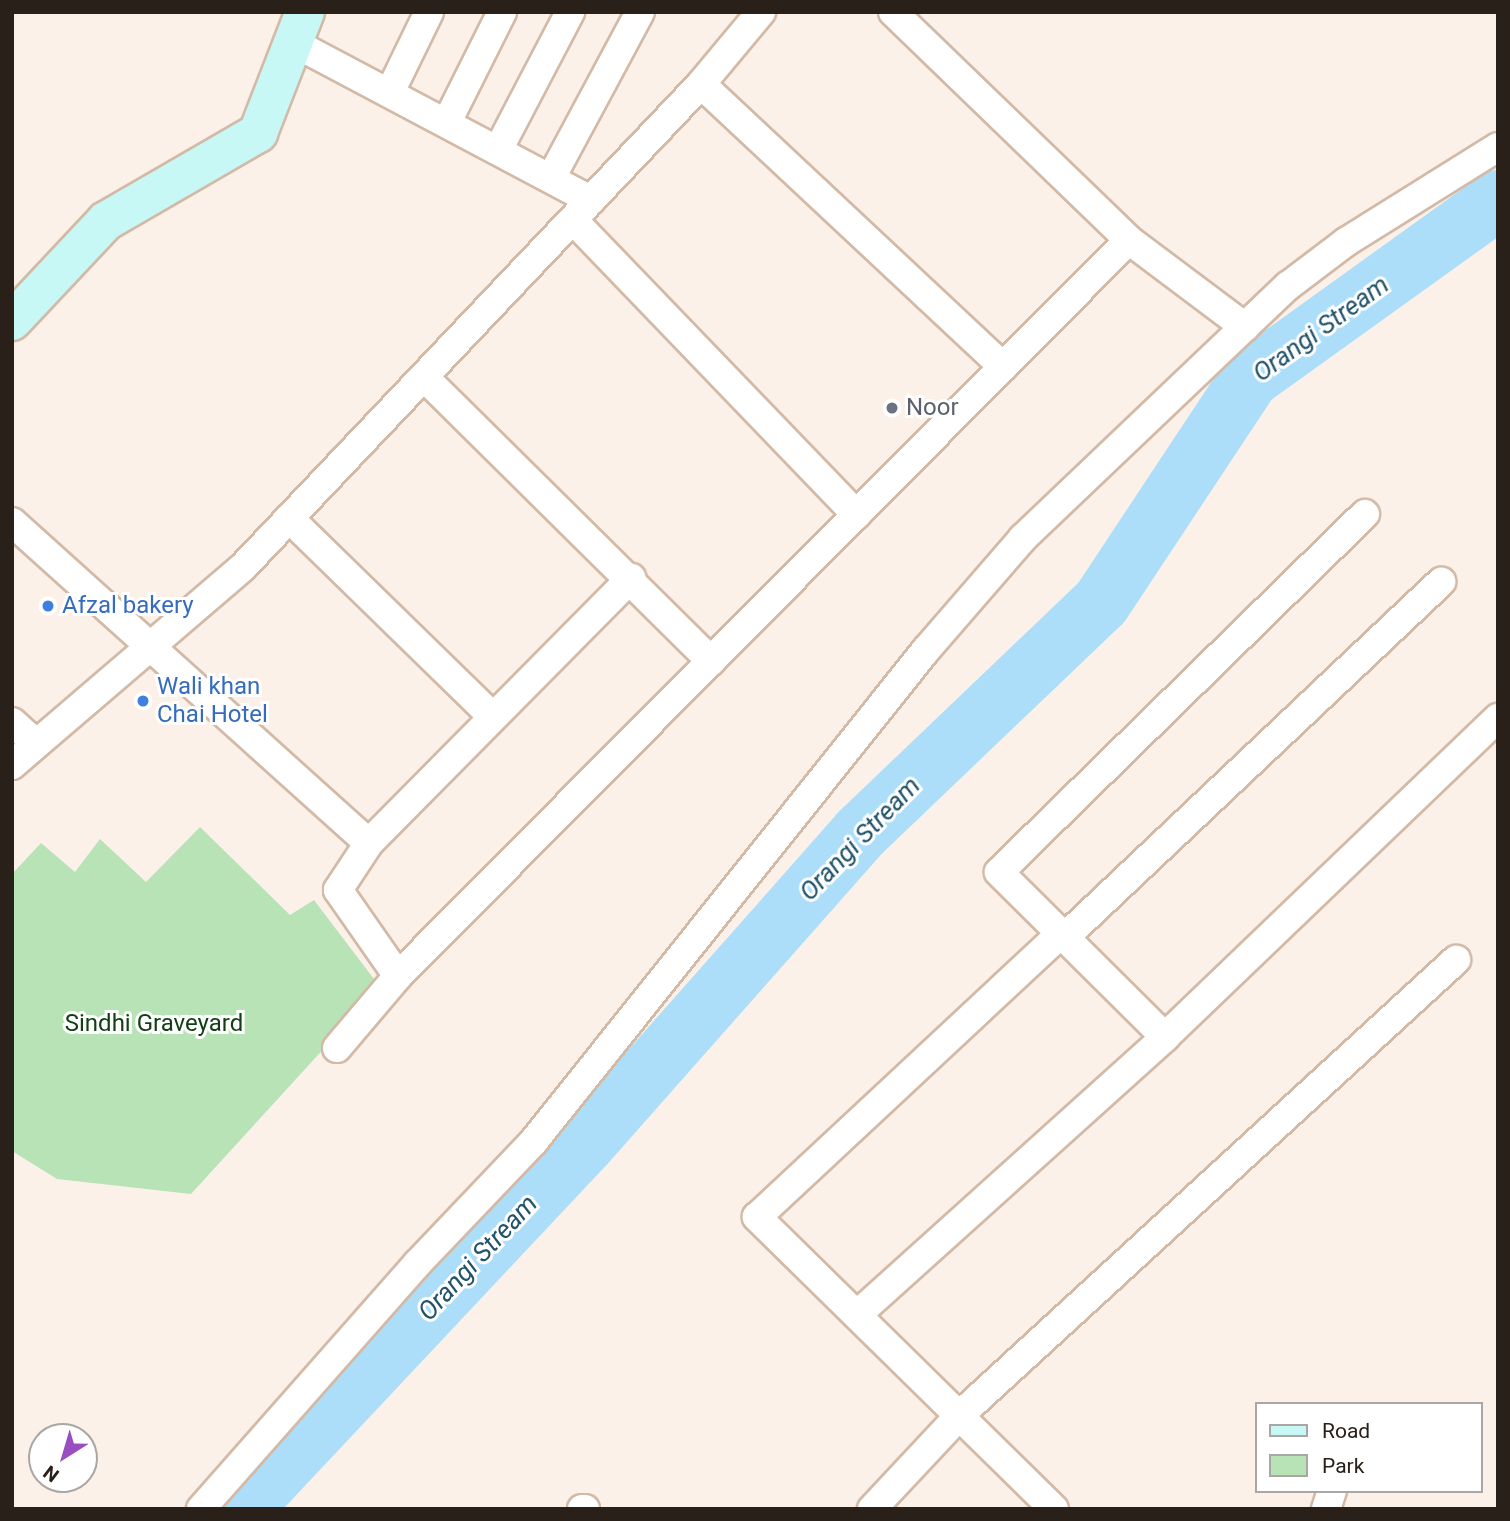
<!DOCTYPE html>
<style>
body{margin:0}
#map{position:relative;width:1510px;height:1521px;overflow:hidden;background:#fcf1e9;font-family:Roboto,sans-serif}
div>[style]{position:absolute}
.green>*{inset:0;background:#b7e3b6}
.river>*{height:60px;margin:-30px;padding:0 30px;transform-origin:30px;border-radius:30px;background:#acdefa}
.roads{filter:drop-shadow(2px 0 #d2baa7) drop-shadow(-2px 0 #d2baa7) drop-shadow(0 2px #d2baa7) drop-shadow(0 -2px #d2baa7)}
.street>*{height:28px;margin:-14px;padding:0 14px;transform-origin:14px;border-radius:14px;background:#fff}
.secondary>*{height:38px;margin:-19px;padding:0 19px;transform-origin:19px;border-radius:19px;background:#c7f8f6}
.dots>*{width:19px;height:19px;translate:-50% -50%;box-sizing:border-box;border:4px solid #fff;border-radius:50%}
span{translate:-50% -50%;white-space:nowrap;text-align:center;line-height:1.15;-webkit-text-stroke:6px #fff;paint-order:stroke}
.worship-label{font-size:24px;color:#5b616d}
.left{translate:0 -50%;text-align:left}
.shop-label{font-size:24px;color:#366cbe}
.park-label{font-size:24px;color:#114014}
.water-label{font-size:26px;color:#22536b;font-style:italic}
.frame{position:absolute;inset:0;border:14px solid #292019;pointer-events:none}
.legend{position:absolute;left:1255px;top:1402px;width:228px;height:91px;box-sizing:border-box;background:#fff;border:2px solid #a9a6a3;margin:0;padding:9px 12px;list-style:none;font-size:21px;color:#292019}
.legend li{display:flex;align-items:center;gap:14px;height:35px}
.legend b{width:35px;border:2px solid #a9a6a3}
.north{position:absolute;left:28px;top:1423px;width:70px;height:70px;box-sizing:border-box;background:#fff;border:2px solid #a9a6a3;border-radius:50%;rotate:217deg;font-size:19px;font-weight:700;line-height:28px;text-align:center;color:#292019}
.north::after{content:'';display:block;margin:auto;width:24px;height:32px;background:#984ec1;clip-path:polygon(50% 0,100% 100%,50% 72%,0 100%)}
</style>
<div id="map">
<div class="green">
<i style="clip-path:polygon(200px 827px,290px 915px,314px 900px,380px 987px,191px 1194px,57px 1179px,12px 1151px,12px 874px,41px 843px,75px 872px,100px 839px,146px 882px)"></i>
</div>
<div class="river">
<i style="left:242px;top:1509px;width:501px;rotate:-46.78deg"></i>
<i style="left:585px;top:1144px;width:415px;rotate:-48.5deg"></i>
<i style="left:860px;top:833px;width:333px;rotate:-43.7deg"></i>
<i style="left:1101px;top:603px;width:268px;rotate:-56.5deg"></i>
<i style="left:1249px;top:379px;width:307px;rotate:-35.7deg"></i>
</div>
<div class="roads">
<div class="street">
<i style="left:893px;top:12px;width:328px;rotate:44deg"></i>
<i style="left:1129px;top:240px;width:145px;rotate:36.9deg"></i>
<i style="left:296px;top:44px;width:334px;rotate:27.9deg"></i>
<i style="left:701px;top:84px;width:414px;rotate:43.1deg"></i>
<i style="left:390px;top:92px;width:89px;rotate:-64deg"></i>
<i style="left:447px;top:122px;width:123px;rotate:-63.4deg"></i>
<i style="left:498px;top:150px;width:156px;rotate:-62.4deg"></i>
<i style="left:551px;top:178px;width:188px;rotate:-61.8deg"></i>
<i style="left:573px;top:220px;width:409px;rotate:46.1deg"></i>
<i style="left:424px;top:377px;width:404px;rotate:44.7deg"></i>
<i style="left:289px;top:518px;width:285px;rotate:44.3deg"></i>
<i style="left:12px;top:522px;width:480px;rotate:42deg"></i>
<i style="left:12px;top:722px;width:31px;rotate:42deg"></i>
<i style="left:12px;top:765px;width:304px;rotate:-40.6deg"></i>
<i style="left:243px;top:567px;width:666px;rotate:-46.52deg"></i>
<i style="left:701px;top:84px;width:94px;rotate:-50.2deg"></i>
<i style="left:1064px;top:938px;width:519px;rotate:-43.36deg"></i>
<i style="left:398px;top:976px;width:105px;rotate:-124.9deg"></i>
<i style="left:338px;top:890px;width:56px;rotate:-56.6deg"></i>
<i style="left:369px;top:843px;width:373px;rotate:-45.3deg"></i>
<i style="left:1165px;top:1037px;width:234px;rotate:-135.2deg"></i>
<i style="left:999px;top:872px;width:512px;rotate:-44.37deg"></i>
<i style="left:337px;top:1048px;width:94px;rotate:-49.7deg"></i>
<i style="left:398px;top:976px;width:1037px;rotate:-45.2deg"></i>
<i style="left:859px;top:1313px;width:412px;rotate:-42deg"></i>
<i style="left:1165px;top:1037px;width:461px;rotate:-43.8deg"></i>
<i style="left:201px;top:1509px;width:327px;rotate:-48.6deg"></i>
<i style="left:417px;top:1264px;width:170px;rotate:-46.4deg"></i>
<i style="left:534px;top:1141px;width:628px;rotate:-51.4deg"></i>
<i style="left:926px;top:650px;width:148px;rotate:-49.1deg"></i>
<i style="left:1023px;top:538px;width:366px;rotate:-43.6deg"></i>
<i style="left:1288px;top:286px;width:73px;rotate:-37.2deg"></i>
<i style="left:1346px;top:242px;width:179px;rotate:-32deg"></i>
<i style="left:582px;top:1509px;width:3px"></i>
<i style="left:872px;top:1509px;width:130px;rotate:-46.9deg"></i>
<i style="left:961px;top:1414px;width:672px;rotate:-42.53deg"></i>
<i style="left:1054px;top:1509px;width:417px;rotate:-135.5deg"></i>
<i style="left:757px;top:1217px;width:415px;rotate:-43deg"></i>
<i style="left:1326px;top:1509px;width:19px;rotate:-72deg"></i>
</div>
<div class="secondary">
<i style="left:12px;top:321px;width:137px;rotate:-46.8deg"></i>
<i style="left:106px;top:221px;width:176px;rotate:-30.1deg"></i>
<i style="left:258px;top:133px;width:130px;rotate:-68.8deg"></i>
</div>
</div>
<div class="dots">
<i style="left:892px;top:408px;background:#6b7280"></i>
<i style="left:48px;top:606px;background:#3f7fe0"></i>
<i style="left:143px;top:701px;background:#3f7fe0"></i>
</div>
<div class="worship-label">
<span class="left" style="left:906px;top:408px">Noor</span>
</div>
<div class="shop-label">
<span class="left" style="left:62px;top:606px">Afzal bakery</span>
<span class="left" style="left:157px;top:701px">Wali khan<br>Chai Hotel</span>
</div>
<div class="park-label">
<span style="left:154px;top:1024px">Sindhi Graveyard</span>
</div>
<div class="water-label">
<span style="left:1321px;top:329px;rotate:-36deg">Orangi Stream</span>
<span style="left:860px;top:839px;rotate:-46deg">Orangi Stream</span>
<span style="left:478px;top:1258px;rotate:-47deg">Orangi Stream</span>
</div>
<div class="frame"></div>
<ul class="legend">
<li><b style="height:9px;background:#c7f8f6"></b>Road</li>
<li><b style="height:19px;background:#b7e3b6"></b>Park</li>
</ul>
<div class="north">N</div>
</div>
